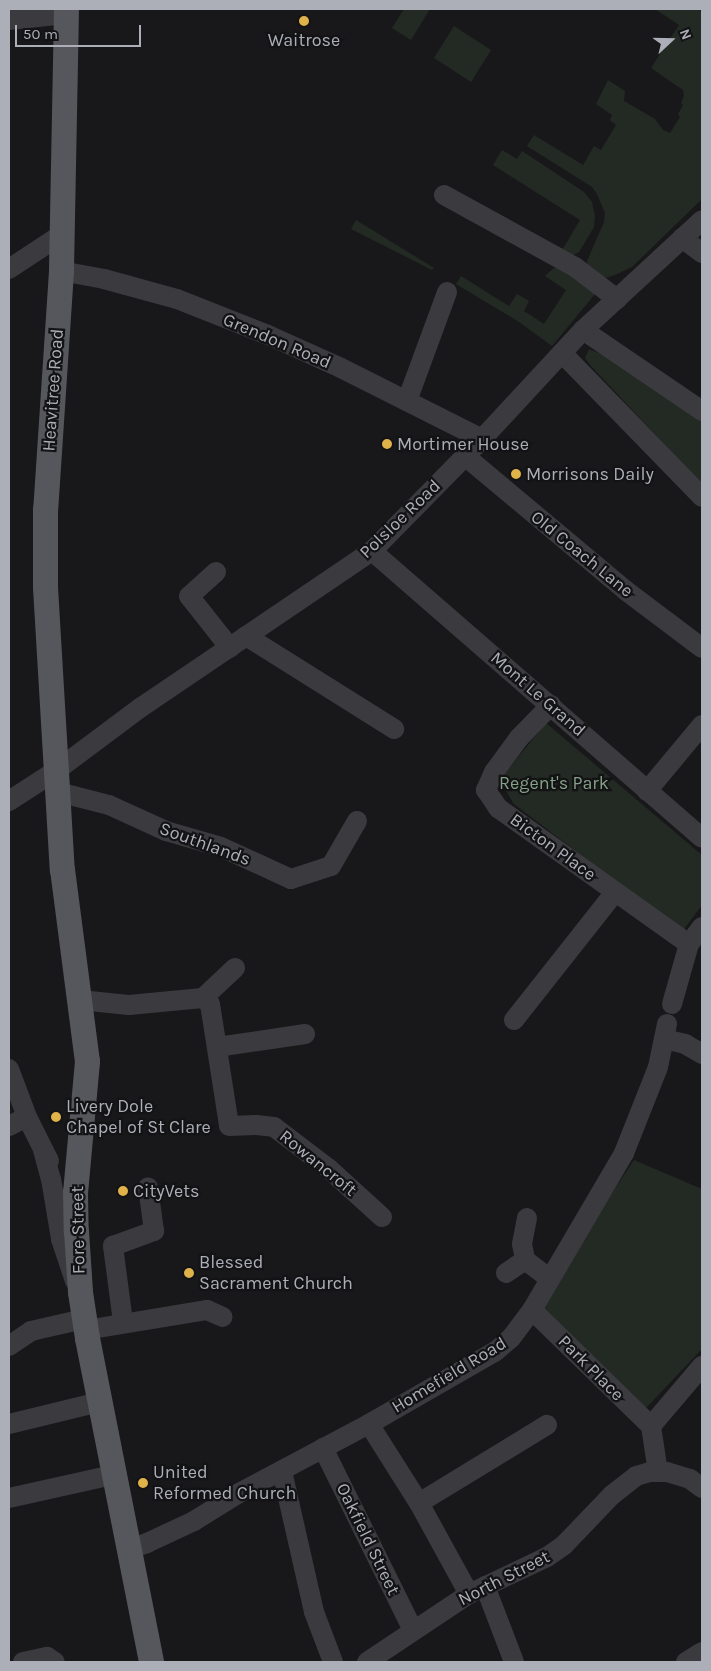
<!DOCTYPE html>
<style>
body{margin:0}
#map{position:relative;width:711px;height:1671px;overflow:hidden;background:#18181a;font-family:Karla,sans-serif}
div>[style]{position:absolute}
.green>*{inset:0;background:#232a24}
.minor>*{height:20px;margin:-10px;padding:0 10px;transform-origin:10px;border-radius:10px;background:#3a3a3f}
.major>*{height:25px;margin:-12.5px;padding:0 12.5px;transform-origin:12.5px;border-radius:12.5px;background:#56575d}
.dots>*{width:14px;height:14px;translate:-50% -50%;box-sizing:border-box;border:2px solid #131315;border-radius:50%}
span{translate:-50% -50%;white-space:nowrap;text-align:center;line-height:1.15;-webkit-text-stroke:4.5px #131315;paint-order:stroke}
.poi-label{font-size:18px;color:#acafb8}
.left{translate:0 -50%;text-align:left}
.street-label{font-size:18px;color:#acafb8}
.park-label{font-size:18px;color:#85a187}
.frame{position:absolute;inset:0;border:10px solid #acafb8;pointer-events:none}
.north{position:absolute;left:646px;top:15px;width:50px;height:50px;-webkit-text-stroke:4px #131315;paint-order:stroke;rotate:69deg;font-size:14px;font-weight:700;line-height:20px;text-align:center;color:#acafb8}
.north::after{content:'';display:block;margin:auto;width:18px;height:22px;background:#acafb8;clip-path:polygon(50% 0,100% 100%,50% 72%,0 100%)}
.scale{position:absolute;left:15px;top:25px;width:126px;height:22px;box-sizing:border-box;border:2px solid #acafb8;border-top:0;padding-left:6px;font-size:15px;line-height:18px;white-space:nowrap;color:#acafb8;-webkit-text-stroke:4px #131315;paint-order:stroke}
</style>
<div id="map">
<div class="green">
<i style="clip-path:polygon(404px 9px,430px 9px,411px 40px,392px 28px)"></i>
<i style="clip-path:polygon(655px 9px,698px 9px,702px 12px,702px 199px,632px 267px,615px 275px,605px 278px,588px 268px,587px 261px,604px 222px,605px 213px,597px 194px,592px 187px,527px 146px,534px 135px,583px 165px,594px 146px,601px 150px,616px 125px,610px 120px,612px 115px,596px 104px,608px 80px,625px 91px,624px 101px,655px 119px,663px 130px,670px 133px,680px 117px,678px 114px,683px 105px,681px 103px,684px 96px,683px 90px,651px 68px,679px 25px)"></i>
<i style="clip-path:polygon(454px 26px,491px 50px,471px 82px,434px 58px)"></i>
<i style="clip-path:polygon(502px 150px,517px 159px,522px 151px,584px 192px,592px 202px,595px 216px,594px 227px,579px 252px,573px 255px,561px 252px,580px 220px,493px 165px)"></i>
<i style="clip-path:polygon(356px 220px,434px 268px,432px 270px,351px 229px)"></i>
<i style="clip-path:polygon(554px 268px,560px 268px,595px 294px,552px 346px,519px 322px,456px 284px,461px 276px,509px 306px,517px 294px,529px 301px,524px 311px,544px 324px,566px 290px,545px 276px)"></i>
<i style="clip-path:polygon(589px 349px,606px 356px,702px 419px,702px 484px,591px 366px,585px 358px)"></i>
<i style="clip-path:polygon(546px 723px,702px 855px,702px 905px,682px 932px,514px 804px,505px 789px,502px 777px)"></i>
<i style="clip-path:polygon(634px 1160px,702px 1189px,702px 1349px,645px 1409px,543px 1309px,600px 1211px)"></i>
</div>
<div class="minor">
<i style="left:9px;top:20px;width:57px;rotate:-6deg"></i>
<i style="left:444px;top:195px;width:149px;rotate:28.8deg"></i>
<i style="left:575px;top:267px;width:53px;rotate:37.3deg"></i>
<i style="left:682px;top:238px;width:25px;rotate:37deg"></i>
<i style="left:9px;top:269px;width:64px;rotate:-33.4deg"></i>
<i style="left:61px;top:271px;width:44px;rotate:10.5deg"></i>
<i style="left:104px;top:279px;width:76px;rotate:15.3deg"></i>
<i style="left:177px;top:299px;width:98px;rotate:21.6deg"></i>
<i style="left:268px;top:335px;width:80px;rotate:24.3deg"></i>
<i style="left:341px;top:368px;width:158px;rotate:26.7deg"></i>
<i style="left:583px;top:330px;width:144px;rotate:34.2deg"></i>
<i style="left:562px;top:353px;width:201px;rotate:45.8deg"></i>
<i style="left:407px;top:401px;width:116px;rotate:-69.8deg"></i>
<i style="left:465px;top:456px;width:209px;rotate:39.9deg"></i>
<i style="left:625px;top:590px;width:96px;rotate:37deg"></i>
<i style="left:372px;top:551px;width:437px;rotate:41deg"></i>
<i style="left:216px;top:572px;width:36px;rotate:138deg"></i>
<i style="left:189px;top:596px;width:66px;rotate:51.7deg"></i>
<i style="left:246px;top:636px;width:175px;rotate:32.1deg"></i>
<i style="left:551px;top:705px;width:46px;rotate:134.1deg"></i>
<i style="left:519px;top:738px;width:42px;rotate:126.3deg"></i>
<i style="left:494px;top:772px;width:20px;rotate:114deg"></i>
<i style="left:486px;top:790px;width:22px;rotate:56deg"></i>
<i style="left:498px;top:808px;width:234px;rotate:35.5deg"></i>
<i style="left:647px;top:791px;width:86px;rotate:-50.2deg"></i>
<i style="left:58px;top:792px;width:53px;rotate:14.3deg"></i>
<i style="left:109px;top:805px;width:63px;rotate:24.5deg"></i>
<i style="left:166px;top:831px;width:57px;rotate:16.2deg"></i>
<i style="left:221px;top:847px;width:77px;rotate:24.6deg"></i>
<i style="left:291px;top:879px;width:42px;rotate:-18deg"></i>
<i style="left:331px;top:866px;width:52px;rotate:-60deg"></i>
<i style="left:9px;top:801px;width:57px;rotate:-32.9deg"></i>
<i style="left:57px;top:770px;width:104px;rotate:-36.8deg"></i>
<i style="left:140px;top:708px;width:280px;rotate:-34.1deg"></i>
<i style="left:372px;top:551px;width:157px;rotate:-45.5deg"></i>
<i style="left:482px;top:439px;width:149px;rotate:-47.2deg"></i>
<i style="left:583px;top:330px;width:162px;rotate:-42.7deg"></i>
<i style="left:203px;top:998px;width:9px;rotate:41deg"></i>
<i style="left:210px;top:1004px;width:123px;rotate:81.1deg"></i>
<i style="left:229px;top:1126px;width:27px;rotate:-2deg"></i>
<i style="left:256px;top:1125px;width:18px;rotate:6deg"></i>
<i style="left:274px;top:1127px;width:68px;rotate:37.2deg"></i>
<i style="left:328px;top:1168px;width:73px;rotate:42.2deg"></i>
<i style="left:80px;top:1000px;width:49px;rotate:5.8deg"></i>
<i style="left:129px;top:1005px;width:74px;rotate:-5.4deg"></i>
<i style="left:203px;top:998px;width:44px;rotate:-43.2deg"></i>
<i style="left:672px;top:1004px;width:62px;rotate:-74.2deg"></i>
<i style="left:689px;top:944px;width:21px;rotate:-53deg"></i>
<i style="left:514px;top:1020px;width:163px;rotate:-51.7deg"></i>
<i style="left:664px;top:1039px;width:22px;rotate:13deg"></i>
<i style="left:685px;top:1044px;width:20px;rotate:30deg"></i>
<i style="left:217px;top:1047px;width:89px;rotate:-8.4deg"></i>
<i style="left:9px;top:1069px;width:51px;rotate:69.4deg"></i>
<i style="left:27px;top:1117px;width:49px;rotate:63.4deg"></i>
<i style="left:9px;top:1126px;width:20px;rotate:-27deg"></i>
<i style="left:43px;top:1150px;width:30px;rotate:75deg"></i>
<i style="left:51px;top:1179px;width:61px;rotate:80.5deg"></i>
<i style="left:61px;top:1239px;width:44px;rotate:71.6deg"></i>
<i style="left:527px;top:1218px;width:26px;rotate:101deg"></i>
<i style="left:522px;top:1244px;width:16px;rotate:79deg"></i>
<i style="left:525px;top:1260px;width:31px;rotate:37deg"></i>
<i style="left:506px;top:1273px;width:23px;rotate:-34deg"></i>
<i style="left:532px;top:1310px;width:166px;rotate:44.3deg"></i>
<i style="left:123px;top:1322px;width:77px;rotate:-97.5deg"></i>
<i style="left:113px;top:1246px;width:44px;rotate:-20.1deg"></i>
<i style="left:154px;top:1231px;width:44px;rotate:-97.8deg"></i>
<i style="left:86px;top:1330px;width:123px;rotate:-9.4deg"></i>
<i style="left:207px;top:1310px;width:17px;rotate:24deg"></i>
<i style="left:9px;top:1346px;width:27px;rotate:-34deg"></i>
<i style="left:31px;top:1331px;width:54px;rotate:-12.8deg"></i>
<i style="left:9px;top:1424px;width:93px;rotate:-13.7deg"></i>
<i style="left:369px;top:1424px;width:93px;rotate:57.7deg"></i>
<i style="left:419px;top:1503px;width:104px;rotate:61.2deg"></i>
<i style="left:323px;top:1448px;width:203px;rotate:63.7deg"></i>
<i style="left:282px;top:1471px;width:145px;rotate:77.2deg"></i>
<i style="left:314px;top:1612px;width:53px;rotate:69.2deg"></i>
<i style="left:658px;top:1472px;width:47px;rotate:-98.7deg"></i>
<i style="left:651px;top:1426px;width:79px;rotate:-49.6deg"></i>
<i style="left:9px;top:1498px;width:107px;rotate:-12.5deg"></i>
<i style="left:419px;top:1503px;width:150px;rotate:-31.4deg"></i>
<i style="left:129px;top:1549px;width:19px;rotate:-18deg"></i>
<i style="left:147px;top:1543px;width:52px;rotate:-25.1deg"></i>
<i style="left:194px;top:1521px;width:53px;rotate:-31.9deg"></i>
<i style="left:239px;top:1493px;width:147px;rotate:-28deg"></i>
<i style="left:369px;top:1424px;width:146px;rotate:-29.9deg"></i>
<i style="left:496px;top:1351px;width:20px;rotate:-41deg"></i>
<i style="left:511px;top:1338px;width:35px;rotate:-53deg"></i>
<i style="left:532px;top:1310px;width:182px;rotate:-59.6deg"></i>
<i style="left:624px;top:1153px;width:92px;rotate:-68.4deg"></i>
<i style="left:658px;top:1067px;width:44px;rotate:-78.2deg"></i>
<i style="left:485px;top:1586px;width:81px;rotate:69.1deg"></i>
<i style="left:23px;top:1662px;width:25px;rotate:-12deg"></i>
<i style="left:47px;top:1657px;width:9px;rotate:32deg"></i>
<i style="left:367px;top:1662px;width:123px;rotate:-33.7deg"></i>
<i style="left:469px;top:1594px;width:86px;rotate:-25.4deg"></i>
<i style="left:547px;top:1557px;width:21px;rotate:-35deg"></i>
<i style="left:564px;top:1545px;width:69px;rotate:-46.2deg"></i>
<i style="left:612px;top:1495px;width:31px;rotate:-38deg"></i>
<i style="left:636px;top:1476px;width:15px;rotate:-16deg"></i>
<i style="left:650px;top:1472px;width:17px"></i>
<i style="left:667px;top:1472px;width:24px;rotate:17deg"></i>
<i style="left:690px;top:1479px;width:15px;rotate:37deg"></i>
<i style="left:686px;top:1662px;width:19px;rotate:-32deg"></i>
</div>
<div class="major">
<i style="left:66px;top:9px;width:262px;rotate:91.1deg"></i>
<i style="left:61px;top:271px;width:239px;rotate:93.8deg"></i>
<i style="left:45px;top:509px;width:78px;rotate:90deg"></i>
<i style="left:45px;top:587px;width:283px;rotate:86.6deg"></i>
<i style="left:62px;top:869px;width:194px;rotate:82.6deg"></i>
<i style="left:87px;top:1061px;width:132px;rotate:95.2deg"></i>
<i style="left:75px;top:1192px;width:39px;rotate:89deg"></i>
<i style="left:76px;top:1231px;width:61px;rotate:86.2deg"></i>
<i style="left:80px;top:1292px;width:47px;rotate:81.3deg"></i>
<i style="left:87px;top:1338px;width:330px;rotate:78.8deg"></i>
</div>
<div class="dots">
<i style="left:304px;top:21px;background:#e0b24a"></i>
<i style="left:387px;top:444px;background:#e0b24a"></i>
<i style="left:516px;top:474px;background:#e0b24a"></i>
<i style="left:56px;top:1117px;background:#e0b24a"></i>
<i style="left:123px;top:1191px;background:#e0b24a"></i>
<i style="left:189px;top:1273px;background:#e0b24a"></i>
<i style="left:143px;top:1483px;background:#e0b24a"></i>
</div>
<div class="poi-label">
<span style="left:304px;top:40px">Waitrose</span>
<span class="left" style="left:397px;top:444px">Mortimer House</span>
<span class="left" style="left:526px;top:474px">Morrisons Daily</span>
<span class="left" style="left:66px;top:1117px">Livery Dole<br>Chapel of St Clare</span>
<span class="left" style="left:133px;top:1191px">CityVets</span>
<span class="left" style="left:199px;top:1273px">Blessed<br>Sacrament Church</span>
<span class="left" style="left:153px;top:1483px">United<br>Reformed Church</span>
</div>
<div class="street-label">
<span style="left:277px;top:341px;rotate:23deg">Grendon Road</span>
<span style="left:53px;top:390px;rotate:-86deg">Heavitree Road</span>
<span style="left:400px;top:519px;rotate:-44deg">Polsloe Road</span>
<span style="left:582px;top:554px;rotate:39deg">Old Coach Lane</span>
<span style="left:538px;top:694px;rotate:41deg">Mont Le Grand</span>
<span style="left:205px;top:844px;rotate:20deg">Southlands</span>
<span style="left:553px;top:847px;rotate:36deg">Bicton Place</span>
<span style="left:318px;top:1163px;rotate:39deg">Rowancroft</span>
<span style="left:78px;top:1230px;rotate:-91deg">Fore Street</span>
<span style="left:591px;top:1368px;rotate:45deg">Park Place</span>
<span style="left:449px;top:1375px;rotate:-31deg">Homefield Road</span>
<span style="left:368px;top:1539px;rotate:64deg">Oakfield Street</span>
<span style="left:504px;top:1578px;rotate:-27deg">North Street</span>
</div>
<div class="park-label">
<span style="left:554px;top:783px">Regent's Park</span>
</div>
<div class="frame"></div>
<div class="north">N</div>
<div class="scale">50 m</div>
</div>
